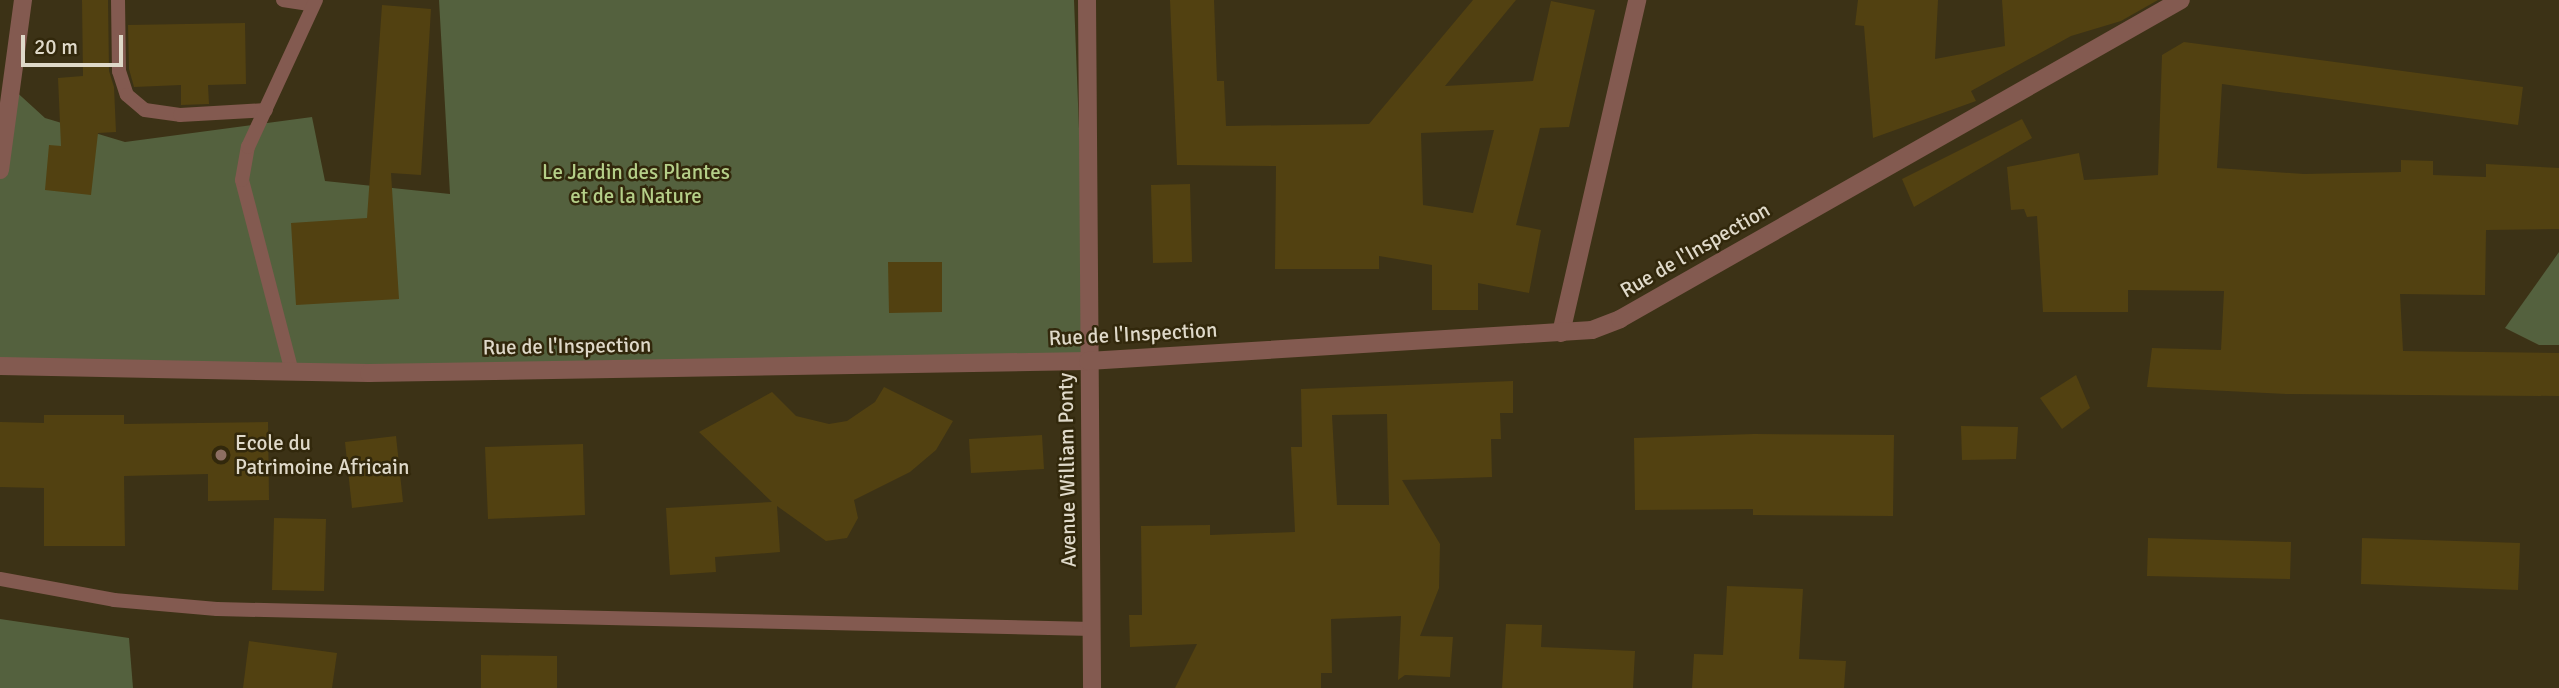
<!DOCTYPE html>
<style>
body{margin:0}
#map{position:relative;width:2559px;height:688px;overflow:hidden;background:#3c3216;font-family:Signika,sans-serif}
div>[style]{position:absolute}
.green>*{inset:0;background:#54613e}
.building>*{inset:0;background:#524111}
.service>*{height:14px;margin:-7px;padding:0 7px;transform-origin:7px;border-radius:7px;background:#835a50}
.minor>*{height:18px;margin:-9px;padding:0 9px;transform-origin:9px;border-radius:9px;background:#835a50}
.tertiary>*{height:18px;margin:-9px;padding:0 9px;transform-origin:9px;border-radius:9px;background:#835a50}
.dots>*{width:19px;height:19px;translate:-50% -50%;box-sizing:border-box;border:4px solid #32280c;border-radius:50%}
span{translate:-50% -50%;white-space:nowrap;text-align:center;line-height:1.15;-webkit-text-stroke:5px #32280c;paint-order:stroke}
.park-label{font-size:21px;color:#b5cf88}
.street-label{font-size:21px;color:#dfd9c9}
.poi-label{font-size:21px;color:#dfd9c9}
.left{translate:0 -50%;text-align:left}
.scale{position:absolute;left:21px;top:35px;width:102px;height:32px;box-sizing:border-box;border:4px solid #dfd9c9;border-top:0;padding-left:9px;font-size:21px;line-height:24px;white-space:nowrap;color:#dfd9c9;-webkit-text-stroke:5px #32280c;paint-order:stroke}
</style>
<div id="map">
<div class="green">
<i style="clip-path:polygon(439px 0,1074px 0,1088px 361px,460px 371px,0 366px,0 170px,11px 87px,45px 118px,125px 142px,312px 117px,325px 181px,450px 194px)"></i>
<i style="clip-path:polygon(2559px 252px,2559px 345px,2539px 345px,2505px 328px)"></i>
<i style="clip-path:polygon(0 619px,129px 638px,133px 688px,0 688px)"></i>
</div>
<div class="building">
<i style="clip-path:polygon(82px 0,108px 0,109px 71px,114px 87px,116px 132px,98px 133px,91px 195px,45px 190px,49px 145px,61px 146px,58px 78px,83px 76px)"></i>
<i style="clip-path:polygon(evenodd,1170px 0,1214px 0,1217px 81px,1224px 81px,1226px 126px,1369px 124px,1473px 0,1516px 0,1445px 86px,1533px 81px,1551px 1px,1595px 10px,1569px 127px,1540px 128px,1516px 225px,1541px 230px,1529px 293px,1478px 283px,1478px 310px,1432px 310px,1432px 265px,1379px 256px,1379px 269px,1275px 269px,1276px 166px,1177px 165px,1170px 0,1494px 130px,1473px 213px,1423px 205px,1421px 133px,1494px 130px)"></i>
<i style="clip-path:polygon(1858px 0,1938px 0,1935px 59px,2005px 46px,2002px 0,2158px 0,2121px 21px,2071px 36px,1971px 91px,1976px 101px,1873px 138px,1864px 26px,1855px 25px)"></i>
<i style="clip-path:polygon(382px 5px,431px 9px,421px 175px,391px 173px,399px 299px,296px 305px,291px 223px,367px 218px)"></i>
<i style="clip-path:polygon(245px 23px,246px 84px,208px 85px,209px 104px,181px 105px,181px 85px,134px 87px,129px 69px,128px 25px)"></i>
<i style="clip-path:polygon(2184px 42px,2523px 87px,2518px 125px,2222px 84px,2217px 168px,2304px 174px,2401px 172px,2401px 160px,2433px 161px,2433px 175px,2486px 177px,2486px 164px,2559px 168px,2559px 229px,2486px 230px,2485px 295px,2400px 294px,2403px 351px,2559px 353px,2559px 396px,2286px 394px,2147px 387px,2152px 348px,2221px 350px,2224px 291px,2128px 290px,2128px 312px,2043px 312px,2037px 216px,2027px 217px,2024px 209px,2011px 210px,2007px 167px,2079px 153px,2084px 180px,2158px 175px,2162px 55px)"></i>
<i style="clip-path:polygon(2022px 119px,2032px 138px,1914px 207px,1902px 179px)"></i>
<i style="clip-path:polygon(1190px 184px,1192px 262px,1153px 263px,1151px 185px)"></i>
<i style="clip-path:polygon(888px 262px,942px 262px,942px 312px,889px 313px)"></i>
<i style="clip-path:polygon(2076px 375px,2090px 408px,2062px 429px,2040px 398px)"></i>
<i style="clip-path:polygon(evenodd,1513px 381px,1513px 413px,1500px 413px,1501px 439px,1491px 439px,1492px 477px,1402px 480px,1440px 544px,1439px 588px,1420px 636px,1453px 637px,1450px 677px,1405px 675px,1398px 680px,1401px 616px,1331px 619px,1332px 673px,1321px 673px,1321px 688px,1175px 688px,1197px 644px,1130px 647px,1129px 615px,1142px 615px,1141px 526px,1210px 525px,1210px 535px,1295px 532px,1291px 447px,1302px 447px,1301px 389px,1513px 381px,1387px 414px,1389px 505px,1337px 505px,1332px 415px,1387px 414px)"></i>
<i style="clip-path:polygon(884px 387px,953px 421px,936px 450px,910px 472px,854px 500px,858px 518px,847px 538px,826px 541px,777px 506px,780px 552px,715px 557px,716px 572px,670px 575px,666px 508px,772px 502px,699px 432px,772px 392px,796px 416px,829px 424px,847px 421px,875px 402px)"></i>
<i style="clip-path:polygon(44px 415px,124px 415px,124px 424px,268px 422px,269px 500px,208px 501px,208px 474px,124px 476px,125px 546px,44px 546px,44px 488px,0 487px,0 422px,44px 423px)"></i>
<i style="clip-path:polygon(1961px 426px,2018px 427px,2016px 459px,1962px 460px)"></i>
<i style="clip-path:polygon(1754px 434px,1894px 435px,1893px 516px,1753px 515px,1753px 509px,1635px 510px,1634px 438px)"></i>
<i style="clip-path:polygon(1042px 435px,1044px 469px,971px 473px,969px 439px)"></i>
<i style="clip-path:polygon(396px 436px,403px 502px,352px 508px,345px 442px)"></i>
<i style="clip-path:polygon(583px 444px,585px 515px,488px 519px,485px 447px)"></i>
<i style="clip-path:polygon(274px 518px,326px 519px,324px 591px,272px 590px)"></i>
<i style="clip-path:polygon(2148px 538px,2291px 542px,2290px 579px,2147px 576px)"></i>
<i style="clip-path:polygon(2362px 538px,2520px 543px,2518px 590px,2361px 584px)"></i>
<i style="clip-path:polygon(1727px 586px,1803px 589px,1799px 659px,1846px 661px,1844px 688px,1692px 688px,1694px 654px,1723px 655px)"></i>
<i style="clip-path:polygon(1506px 624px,1542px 625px,1541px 647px,1635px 651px,1633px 688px,1502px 688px)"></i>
<i style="clip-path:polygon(249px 641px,337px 653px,332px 688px,243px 688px)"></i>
<i style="clip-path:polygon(481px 655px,557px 656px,557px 688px,481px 688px)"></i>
</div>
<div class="service">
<i style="left:118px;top:0;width:71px;rotate:89.2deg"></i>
<i style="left:119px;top:71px;width:25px;rotate:72deg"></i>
<i style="left:127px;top:95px;width:23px;rotate:40deg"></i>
<i style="left:145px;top:110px;width:35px;rotate:8deg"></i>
<i style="left:180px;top:115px;width:86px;rotate:-3.3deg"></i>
<i style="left:283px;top:0;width:30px;rotate:9deg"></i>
<i style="left:292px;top:372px;width:198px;rotate:-104.6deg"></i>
<i style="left:242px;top:180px;width:34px;rotate:-80deg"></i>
<i style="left:248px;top:147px;width:162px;rotate:-65.2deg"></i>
<i style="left:0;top:579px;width:116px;rotate:10.4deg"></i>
<i style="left:114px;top:600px;width:103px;rotate:5deg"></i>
<i style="left:217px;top:609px;width:876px;rotate:1.31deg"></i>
</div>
<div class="minor">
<i style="left:1087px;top:0;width:688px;rotate:89.58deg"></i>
<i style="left:0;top:170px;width:172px;rotate:-82.3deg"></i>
</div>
<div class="tertiary">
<i style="left:1561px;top:333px;width:342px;rotate:-77.1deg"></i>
<i style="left:0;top:366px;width:369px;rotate:1.1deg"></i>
<i style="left:369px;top:373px;width:719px;rotate:-0.96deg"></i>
<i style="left:1088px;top:361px;width:505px;rotate:-3.52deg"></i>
<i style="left:1592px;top:330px;width:30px;rotate:-21deg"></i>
<i style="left:1620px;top:319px;width:645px;rotate:-29.62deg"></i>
</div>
<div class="dots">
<i style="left:221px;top:455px;background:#8d6e63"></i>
</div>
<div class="park-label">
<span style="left:636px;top:184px">Le Jardin des Plantes<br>et de la Nature</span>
</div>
<div class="street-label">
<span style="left:1695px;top:250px;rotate:-30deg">Rue de l'Inspection</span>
<span style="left:1133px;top:334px;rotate:-3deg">Rue de l'Inspection</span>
<span style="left:567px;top:346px;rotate:-1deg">Rue de l'Inspection</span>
<span style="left:1067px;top:470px;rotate:-91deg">Avenue William Ponty</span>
</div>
<div class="poi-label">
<span class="left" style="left:235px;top:455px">Ecole du<br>Patrimoine Africain</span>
</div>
<div class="scale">20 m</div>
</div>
